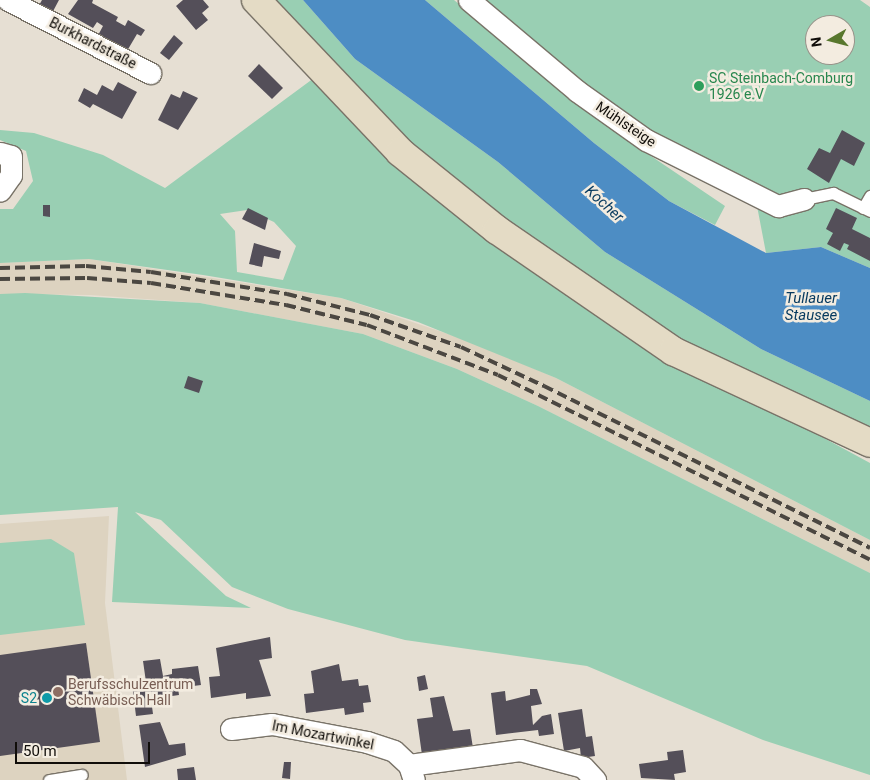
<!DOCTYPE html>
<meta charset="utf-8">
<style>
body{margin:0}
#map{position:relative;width:870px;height:780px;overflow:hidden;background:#e6dfd3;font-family:Roboto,sans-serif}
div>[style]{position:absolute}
.built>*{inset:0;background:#ddd3c0}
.green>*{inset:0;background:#99cfb3}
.water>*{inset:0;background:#4d8dc4}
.building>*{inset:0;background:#544f59}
.roads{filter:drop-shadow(1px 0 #797368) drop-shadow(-1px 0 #797368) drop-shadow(0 1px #797368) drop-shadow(0 -1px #797368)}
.lane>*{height:11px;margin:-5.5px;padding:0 5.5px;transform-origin:5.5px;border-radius:5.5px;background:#fff}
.street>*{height:21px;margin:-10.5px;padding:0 10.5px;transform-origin:10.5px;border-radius:10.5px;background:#fff}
.secondary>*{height:28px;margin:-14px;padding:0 14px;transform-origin:14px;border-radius:14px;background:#e4dbc5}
.rail>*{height:4px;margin-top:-2px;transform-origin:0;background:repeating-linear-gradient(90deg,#4b4741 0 10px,transparent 0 15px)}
.dots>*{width:14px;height:14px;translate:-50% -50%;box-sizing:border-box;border:2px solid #f3ece0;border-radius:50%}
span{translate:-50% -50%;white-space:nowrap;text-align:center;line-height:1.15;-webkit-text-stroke:5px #f3ece0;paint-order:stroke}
.street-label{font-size:14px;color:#100d09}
.leisure-label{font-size:14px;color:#27864d}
.left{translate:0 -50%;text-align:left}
.education-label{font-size:14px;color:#785e54}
.culture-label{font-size:14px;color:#0d838f}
.right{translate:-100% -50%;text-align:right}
.water-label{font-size:15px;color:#06395e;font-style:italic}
.north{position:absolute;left:805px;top:15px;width:50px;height:50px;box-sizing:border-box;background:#f3ece0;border:1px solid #98938a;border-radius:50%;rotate:262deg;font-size:14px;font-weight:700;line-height:20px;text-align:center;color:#100d09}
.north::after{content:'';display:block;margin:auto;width:18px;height:22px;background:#58772d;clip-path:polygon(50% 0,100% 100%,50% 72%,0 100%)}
.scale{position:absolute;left:15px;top:742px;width:135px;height:22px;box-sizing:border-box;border:2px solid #100d09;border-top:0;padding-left:6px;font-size:15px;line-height:18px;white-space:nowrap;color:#100d09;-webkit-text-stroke:4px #f3ece0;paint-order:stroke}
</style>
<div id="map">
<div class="built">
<i style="clip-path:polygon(89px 259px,341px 298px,463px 339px,556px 378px,870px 540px,870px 573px,538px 406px,457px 369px,363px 334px,200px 303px,90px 295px,0 294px,0 263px)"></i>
<i style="clip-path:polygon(109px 516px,105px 603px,127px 780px,0 780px,0 524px)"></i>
</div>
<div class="green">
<i style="clip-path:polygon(266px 0,303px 0,355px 59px,498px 162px,605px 252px,761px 349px,870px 401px,870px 434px,760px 383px,654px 326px,558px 261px,402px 144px)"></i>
<i style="clip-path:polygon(425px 0,454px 0,608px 127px,725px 206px,715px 225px,669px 201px,594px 143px)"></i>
<i style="clip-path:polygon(evenodd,481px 0,860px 0,870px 7px,870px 268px,821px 247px,766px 253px,757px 206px,622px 117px,481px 0,815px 25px,845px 25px,845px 55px,815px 55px,815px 25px)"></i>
<i style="clip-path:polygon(evenodd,314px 78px,652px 345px,870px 463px,870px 540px,556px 378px,418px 322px,341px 298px,203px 275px,89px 259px,0 263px,0 209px,13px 209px,33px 181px,26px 151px,0 140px,0 130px,34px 133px,103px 155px,165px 188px,314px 78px,247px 210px,274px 222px,296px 246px,283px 280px,237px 272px,235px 231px,220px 214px,247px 210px)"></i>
<i style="clip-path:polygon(25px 293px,200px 303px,363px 334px,457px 369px,538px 406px,870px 573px,870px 775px,763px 740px,587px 666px,405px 640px,288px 609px,232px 587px,161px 520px,135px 512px,226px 596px,251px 608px,112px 602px,118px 507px,0 515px,0 294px)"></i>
<i style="clip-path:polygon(51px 539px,74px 553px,85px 625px,0 635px,0 543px)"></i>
</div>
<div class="water">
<i style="clip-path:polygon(303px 0,425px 0,594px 143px,669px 201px,766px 253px,821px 247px,870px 268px,870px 401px,761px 349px,605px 252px,498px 162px,355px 59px)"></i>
</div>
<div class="building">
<i style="clip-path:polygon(42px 0,59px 0,51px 15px,38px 7px)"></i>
<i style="clip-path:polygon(78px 0,93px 0,92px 3px,118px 17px,116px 21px,125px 26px,128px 20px,145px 30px,141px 36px,137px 34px,127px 51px,95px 41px,103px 26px,97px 22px,93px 28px,68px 14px)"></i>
<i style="clip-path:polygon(183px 0,203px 0,209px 7px,202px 13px,208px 20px,196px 30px,176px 6px)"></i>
<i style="clip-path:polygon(174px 35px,183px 43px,169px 60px,160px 53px)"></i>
<i style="clip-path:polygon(259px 64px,283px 88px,272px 99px,248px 76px)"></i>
<i style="clip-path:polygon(118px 82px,137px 92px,122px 119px,93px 104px,90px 108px,78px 101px,84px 88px,97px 95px,102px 85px,113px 91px)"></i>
<i style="clip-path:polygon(183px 91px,198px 98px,178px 130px,158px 120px,171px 94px,180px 98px)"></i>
<i style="clip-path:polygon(842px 130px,865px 143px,854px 166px,841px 159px,829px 183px,807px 169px,819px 148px,830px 153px)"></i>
<i style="clip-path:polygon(43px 205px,50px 205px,50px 217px,43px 216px)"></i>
<i style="clip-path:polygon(248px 208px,268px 218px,265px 230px,242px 219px)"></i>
<i style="clip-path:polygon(836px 208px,857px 218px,852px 229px,870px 238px,870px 261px,847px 249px,849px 245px,844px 243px,840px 251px,827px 244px,833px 233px,826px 229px)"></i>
<i style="clip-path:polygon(254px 243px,281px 251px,279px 259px,264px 256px,262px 267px,249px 264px)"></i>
<i style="clip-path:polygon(188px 376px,203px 381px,199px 393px,184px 388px)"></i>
<i style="clip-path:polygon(270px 637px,272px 658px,259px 660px,271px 696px,246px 699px,246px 693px,211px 698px,209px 677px,220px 676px,216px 648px)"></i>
<i style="clip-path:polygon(86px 643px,100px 742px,0 756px,0 655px)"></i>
<i style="clip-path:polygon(160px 659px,163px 676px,172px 674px,172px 669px,198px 666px,201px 685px,178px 688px,179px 695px,151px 699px,153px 714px,136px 716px,132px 684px,146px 682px,143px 661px)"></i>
<i style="clip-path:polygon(339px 664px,342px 681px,358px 679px,359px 686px,368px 685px,371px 702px,363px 703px,364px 712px,345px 715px,344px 708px,306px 713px,304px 694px,314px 693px,311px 671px)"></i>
<i style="clip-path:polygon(425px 675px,428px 689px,419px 691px,417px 677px)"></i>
<i style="clip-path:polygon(530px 689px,537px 689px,542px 704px,531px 706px,533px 725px,542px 716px,551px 714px,554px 734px,539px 736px,538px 730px,496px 735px,491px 693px,505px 691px,506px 701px,530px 695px)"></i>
<i style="clip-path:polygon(444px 696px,453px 731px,470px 729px,473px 748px,422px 755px,417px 719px,433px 717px,430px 698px)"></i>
<i style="clip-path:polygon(582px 709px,586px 737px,592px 736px,595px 756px,581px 758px,580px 748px,564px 751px,558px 713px)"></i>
<i style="clip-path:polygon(160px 722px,169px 745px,185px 743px,186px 755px,145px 767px,139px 725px)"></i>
<i style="clip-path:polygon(683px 750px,686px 772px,674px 774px,675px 780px,641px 778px,639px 764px,668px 760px,667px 752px)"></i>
<i style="clip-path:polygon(284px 762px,291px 762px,290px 779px,282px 778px)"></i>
<i style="clip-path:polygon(194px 767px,196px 780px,178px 780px,177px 769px)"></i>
</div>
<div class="roads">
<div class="lane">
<i style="left:804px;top:199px;width:30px;rotate:-12deg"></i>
<i style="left:833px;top:193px;width:41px;rotate:25.9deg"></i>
<i style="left:863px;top:208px;width:14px;rotate:-60deg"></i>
<i style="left:49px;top:780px;width:33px;rotate:-9deg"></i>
</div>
<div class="street">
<i style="left:8px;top:0;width:160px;rotate:27.2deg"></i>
<i style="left:469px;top:0;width:141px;rotate:40.1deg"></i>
<i style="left:577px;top:91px;width:85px;rotate:35.4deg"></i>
<i style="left:646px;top:140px;width:148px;rotate:26.6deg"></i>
<i style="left:778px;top:206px;width:27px;rotate:-15deg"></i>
<i style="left:0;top:153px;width:11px;rotate:15deg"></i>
<i style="left:11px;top:156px;width:19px;rotate:90deg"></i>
<i style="left:11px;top:175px;width:19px;rotate:125deg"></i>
<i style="left:231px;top:729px;width:41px;rotate:-7deg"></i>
<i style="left:272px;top:724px;width:97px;rotate:10.7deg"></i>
<i style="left:367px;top:742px;width:28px;rotate:18deg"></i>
<i style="left:394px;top:751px;width:21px;rotate:43deg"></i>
<i style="left:409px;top:765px;width:16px;rotate:72deg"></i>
<i style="left:409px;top:765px;width:112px;rotate:-7.7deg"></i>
<i style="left:520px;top:750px;width:65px;rotate:15.1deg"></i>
<i style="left:583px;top:767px;width:18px;rotate:47deg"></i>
</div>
<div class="secondary">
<i style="left:256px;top:0;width:209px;rotate:46.5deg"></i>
<i style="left:400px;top:152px;width:124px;rotate:38.8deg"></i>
<i style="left:497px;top:230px;width:214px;rotate:34.5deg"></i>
<i style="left:673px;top:351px;width:217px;rotate:25deg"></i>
</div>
</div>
<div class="rail">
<i style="left:0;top:268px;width:86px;rotate:-1.3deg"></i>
<i style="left:86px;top:266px;width:65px;rotate:5.3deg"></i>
<i style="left:151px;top:272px;width:138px;rotate:9.2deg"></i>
<i style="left:287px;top:294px;width:86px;rotate:14.2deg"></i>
<i style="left:370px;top:315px;width:96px;rotate:19.4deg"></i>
<i style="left:461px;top:347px;width:92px;rotate:25.2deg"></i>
<i style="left:544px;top:386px;width:364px;rotate:26.4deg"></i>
<i style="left:0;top:279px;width:87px;rotate:-0.7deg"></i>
<i style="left:87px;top:278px;width:64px;rotate:4.5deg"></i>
<i style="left:151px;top:283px;width:137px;rotate:9.3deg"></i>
<i style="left:286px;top:305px;width:83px;rotate:13.9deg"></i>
<i style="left:367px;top:325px;width:140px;rotate:20.9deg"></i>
<i style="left:498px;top:375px;width:415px;rotate:26.4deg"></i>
</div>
<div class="dots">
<i style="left:699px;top:86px;background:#2e9e5b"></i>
<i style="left:58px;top:692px;background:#8d6e63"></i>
<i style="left:47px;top:698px;background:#0f9aa8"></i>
</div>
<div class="street-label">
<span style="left:93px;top:43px;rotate:27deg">Burkhardstraße</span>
<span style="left:626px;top:124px;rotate:34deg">Mühlsteige</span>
<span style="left:323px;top:735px;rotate:11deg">Im Mozartwinkel</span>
</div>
<div class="leisure-label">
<span class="left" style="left:709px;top:86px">SC Steinbach-Comburg<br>1926 e.V</span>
</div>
<div class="education-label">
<span class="left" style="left:68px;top:692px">Berufsschulzentrum<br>Schwäbisch Hall</span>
</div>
<div class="culture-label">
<span class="right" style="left:37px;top:698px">S2</span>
</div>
<div class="water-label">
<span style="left:604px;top:204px;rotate:42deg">Kocher</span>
<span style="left:811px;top:307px">Tullauer<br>Stausee</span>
</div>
<div class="north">N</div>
<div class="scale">50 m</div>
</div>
